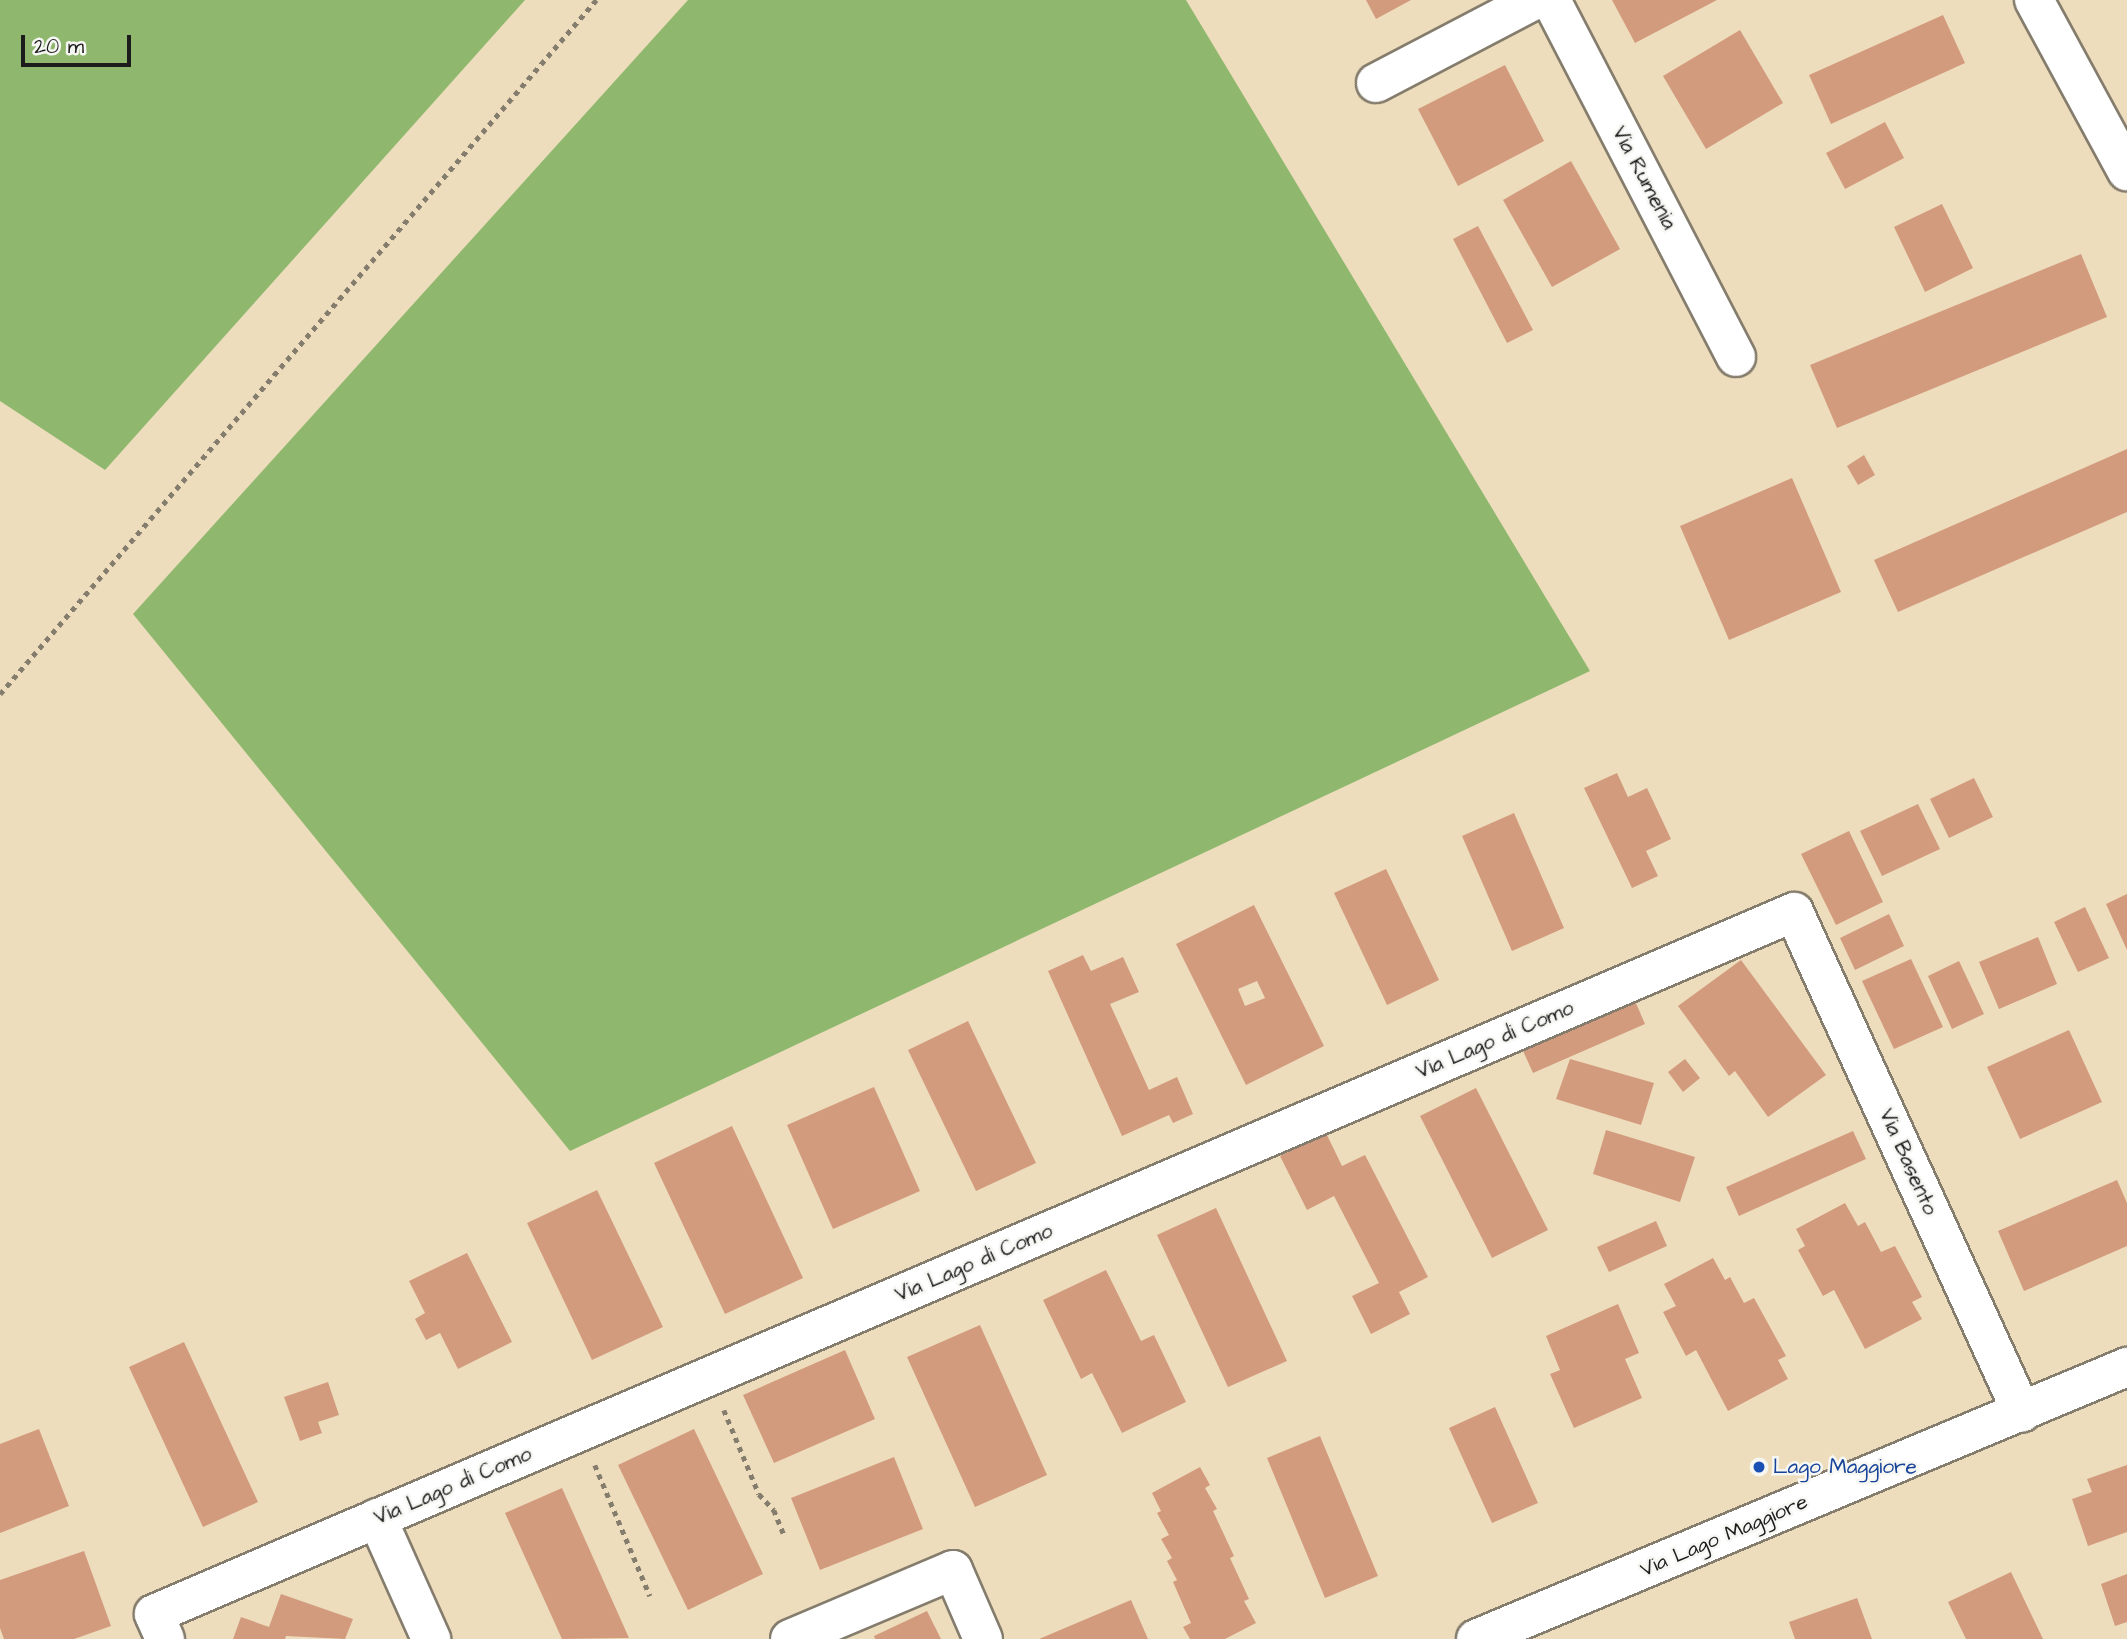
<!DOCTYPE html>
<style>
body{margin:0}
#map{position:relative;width:2127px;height:1639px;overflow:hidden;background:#edddbc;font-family:"Architects Daughter",sans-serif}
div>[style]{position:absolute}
.forest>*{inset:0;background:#8fb86e}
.building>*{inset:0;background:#d39b7e}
.path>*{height:4.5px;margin-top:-2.25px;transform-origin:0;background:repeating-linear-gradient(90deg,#847c6c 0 5px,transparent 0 10px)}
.roads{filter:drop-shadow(2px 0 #847c6c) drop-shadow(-2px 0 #847c6c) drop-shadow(0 2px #847c6c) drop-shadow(0 -2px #847c6c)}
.minor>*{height:38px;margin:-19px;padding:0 19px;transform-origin:19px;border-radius:19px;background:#fff}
.major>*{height:38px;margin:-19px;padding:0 19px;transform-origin:19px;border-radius:19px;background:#fff}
.dots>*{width:19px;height:19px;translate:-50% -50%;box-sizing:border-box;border:4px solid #f6f6f2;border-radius:50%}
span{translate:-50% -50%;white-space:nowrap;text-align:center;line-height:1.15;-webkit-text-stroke:5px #f6f6f2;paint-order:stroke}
.street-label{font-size:21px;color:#1c1c1c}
.transit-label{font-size:21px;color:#164399}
.left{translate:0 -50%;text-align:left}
.scale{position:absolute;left:21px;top:35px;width:110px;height:32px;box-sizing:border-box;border:4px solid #1c1c1c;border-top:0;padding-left:9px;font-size:21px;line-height:24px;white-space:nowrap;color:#1c1c1c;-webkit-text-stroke:5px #f6f6f2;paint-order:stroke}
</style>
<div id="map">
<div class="forest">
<i style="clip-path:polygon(0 0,525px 0,105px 470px,0 401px)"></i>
<i style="clip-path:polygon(688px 0,1186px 0,1590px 671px,570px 1151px,133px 614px)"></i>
</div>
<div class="building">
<i style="clip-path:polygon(1366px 0,1411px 0,1376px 19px)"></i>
<i style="clip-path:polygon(1612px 0,1717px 0,1635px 43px)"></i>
<i style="clip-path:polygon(1943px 15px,1965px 63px,1831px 124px,1809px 75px)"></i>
<i style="clip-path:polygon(1740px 30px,1783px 103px,1706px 149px,1663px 76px)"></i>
<i style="clip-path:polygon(1505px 65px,1544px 141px,1458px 186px,1418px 109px)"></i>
<i style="clip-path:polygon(1885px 122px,1904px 158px,1845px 189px,1826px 153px)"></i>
<i style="clip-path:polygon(1571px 161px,1620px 249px,1552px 287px,1503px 200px)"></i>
<i style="clip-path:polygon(1942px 204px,1973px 268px,1925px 292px,1894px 227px)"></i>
<i style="clip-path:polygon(1478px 226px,1533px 330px,1507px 343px,1453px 239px)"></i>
<i style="clip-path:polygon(2081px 254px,2107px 317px,1837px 428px,1810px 365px)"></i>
<i style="clip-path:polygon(2127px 449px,2127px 512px,1898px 612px,1874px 560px)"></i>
<i style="clip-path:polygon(1864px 455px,1875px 475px,1858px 485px,1847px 466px)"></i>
<i style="clip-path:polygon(1792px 478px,1841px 592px,1729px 640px,1680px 526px)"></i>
<i style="clip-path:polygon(1617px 773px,1628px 797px,1647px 788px,1671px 839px,1646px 851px,1658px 876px,1632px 888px,1584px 788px)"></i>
<i style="clip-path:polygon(1974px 778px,1993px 817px,1949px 838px,1930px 799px)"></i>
<i style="clip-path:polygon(1918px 804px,1940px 849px,1882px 876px,1860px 831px)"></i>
<i style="clip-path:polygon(1514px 813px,1564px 928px,1512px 951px,1462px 836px)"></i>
<i style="clip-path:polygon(1849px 831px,1883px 902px,1836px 925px,1801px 854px)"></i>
<i style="clip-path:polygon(1386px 869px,1439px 980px,1387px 1005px,1334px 893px)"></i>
<i style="clip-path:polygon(2127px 894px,2127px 950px,2106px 904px)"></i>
<i style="clip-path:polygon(evenodd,1254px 905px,1324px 1046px,1246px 1085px,1176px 944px,1254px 905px,1257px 981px,1265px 998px,1245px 1006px,1238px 989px,1257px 981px)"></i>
<i style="clip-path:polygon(2085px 907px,2109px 958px,2078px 972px,2054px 922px)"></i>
<i style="clip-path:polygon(1889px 914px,1904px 946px,1855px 970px,1840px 938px)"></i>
<i style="clip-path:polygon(2038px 937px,2057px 984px,1999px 1009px,1979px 962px)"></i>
<i style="clip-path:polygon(1083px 955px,1091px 971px,1123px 957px,1139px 992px,1110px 1004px,1149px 1090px,1177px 1077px,1193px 1114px,1173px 1123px,1169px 1115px,1122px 1136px,1048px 971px)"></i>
<i style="clip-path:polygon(1911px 959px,1943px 1027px,1894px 1049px,1862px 981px)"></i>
<i style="clip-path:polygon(1741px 960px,1826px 1075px,1768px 1117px,1735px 1071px,1729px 1076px,1678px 1006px)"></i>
<i style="clip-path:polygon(1959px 961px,1984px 1014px,1952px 1029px,1928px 976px)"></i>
<i style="clip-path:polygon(1632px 994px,1645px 1024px,1533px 1073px,1520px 1044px)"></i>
<i style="clip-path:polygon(968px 1021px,1036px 1163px,976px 1191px,908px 1050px)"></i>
<i style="clip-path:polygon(2069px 1030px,2102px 1102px,2020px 1139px,1987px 1067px)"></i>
<i style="clip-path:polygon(1570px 1059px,1654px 1083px,1641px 1125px,1556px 1099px)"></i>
<i style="clip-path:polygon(1685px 1059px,1700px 1078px,1683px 1092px,1668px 1072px)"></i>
<i style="clip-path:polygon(874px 1087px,920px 1191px,833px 1229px,787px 1125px)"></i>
<i style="clip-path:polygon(1476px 1088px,1548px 1230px,1492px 1258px,1420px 1116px)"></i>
<i style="clip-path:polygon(732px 1126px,803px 1278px,725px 1314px,654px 1163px)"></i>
<i style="clip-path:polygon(1606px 1130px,1695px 1157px,1680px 1202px,1593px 1174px)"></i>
<i style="clip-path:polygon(1853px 1131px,1866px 1159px,1739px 1216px,1726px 1187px)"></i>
<i style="clip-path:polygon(1326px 1133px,1342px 1166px,1365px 1155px,1428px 1277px,1399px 1292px,1410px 1314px,1371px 1334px,1352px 1296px,1379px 1283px,1334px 1196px,1307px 1210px,1280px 1156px)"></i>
<i style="clip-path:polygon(2117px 1180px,2127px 1203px,2127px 1246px,2024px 1291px,1998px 1231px)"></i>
<i style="clip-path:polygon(597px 1190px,663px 1327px,592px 1360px,527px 1223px)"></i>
<i style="clip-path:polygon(1845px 1203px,1858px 1226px,1865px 1222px,1881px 1252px,1895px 1246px,1922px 1297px,1912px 1302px,1922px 1319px,1865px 1349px,1834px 1290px,1823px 1296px,1798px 1250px,1805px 1246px,1796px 1229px)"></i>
<i style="clip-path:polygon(1216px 1208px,1287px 1361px,1228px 1387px,1157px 1235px)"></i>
<i style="clip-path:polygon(1656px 1221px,1667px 1246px,1609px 1272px,1597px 1247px)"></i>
<i style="clip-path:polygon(467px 1253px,512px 1342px,458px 1369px,440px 1333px,426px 1340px,415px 1319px,425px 1313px,409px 1281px)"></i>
<i style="clip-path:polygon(1713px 1258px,1725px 1280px,1730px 1277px,1744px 1303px,1754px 1298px,1786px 1356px,1778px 1360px,1788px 1379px,1728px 1411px,1696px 1350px,1686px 1356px,1663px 1312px,1676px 1306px,1664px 1284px)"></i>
<i style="clip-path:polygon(1106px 1270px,1141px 1341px,1154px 1335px,1186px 1402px,1122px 1433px,1092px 1373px,1081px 1379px,1043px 1300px)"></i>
<i style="clip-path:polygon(1618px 1304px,1639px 1353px,1625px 1359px,1642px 1398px,1574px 1428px,1550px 1374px,1560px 1370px,1546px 1336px)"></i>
<i style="clip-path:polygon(980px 1325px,1047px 1475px,975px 1507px,907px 1357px)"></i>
<i style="clip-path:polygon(184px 1342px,258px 1502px,203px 1527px,129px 1367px)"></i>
<i style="clip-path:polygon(845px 1350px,875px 1419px,774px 1463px,743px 1395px)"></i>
<i style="clip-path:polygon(328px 1382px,339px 1415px,318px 1422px,322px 1433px,300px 1441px,284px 1397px)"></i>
<i style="clip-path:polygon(1495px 1407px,1538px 1503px,1492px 1523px,1449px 1428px)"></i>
<i style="clip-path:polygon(39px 1429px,69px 1506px,0 1533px,0 1444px)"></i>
<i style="clip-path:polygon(694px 1429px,763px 1574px,688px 1610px,618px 1465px)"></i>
<i style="clip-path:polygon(1320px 1436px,1378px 1576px,1325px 1598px,1267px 1458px)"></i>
<i style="clip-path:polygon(894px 1457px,923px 1529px,820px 1570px,791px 1498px)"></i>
<i style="clip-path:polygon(2127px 1465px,2127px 1532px,2088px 1546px,2072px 1499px,2092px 1492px,2087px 1479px)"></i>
<i style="clip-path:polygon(1200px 1467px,1210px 1485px,1205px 1488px,1217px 1509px,1213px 1511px,1234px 1556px,1230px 1558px,1249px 1599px,1244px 1601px,1256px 1623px,1225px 1639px,1190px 1639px,1183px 1627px,1191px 1623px,1173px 1582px,1177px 1580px,1167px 1561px,1172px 1558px,1161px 1539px,1169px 1535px,1157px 1513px,1161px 1511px,1152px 1493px)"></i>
<i style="clip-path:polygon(562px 1488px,629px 1638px,562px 1639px,505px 1513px)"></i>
<i style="clip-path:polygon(84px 1551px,111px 1626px,74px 1639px,4px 1639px,0 1628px,0 1580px)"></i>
<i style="clip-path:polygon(2011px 1572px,2043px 1639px,1966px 1639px,1948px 1602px)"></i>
<i style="clip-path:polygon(2127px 1574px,2127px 1622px,2115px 1626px,2101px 1584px)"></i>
<i style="clip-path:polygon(281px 1594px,353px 1619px,345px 1639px,286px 1636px,285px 1639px,233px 1639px,241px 1617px,269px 1627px)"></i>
<i style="clip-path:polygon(1857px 1598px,1872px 1639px,1795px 1639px,1789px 1622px)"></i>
<i style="clip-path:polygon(1131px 1600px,1148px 1639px,1039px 1639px)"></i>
<i style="clip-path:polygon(927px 1611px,941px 1639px,875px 1639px,874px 1636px)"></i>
</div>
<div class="path">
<i style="left:0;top:694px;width:915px;rotate:-49.34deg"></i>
<i style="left:724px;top:1410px;width:91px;rotate:67.4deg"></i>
<i style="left:759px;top:1494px;width:22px;rotate:47deg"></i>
<i style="left:774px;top:1510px;width:29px;rotate:68deg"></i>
<i style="left:595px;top:1465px;width:142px;rotate:67.2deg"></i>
</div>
<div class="roads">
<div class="minor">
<i style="left:1551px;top:0;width:402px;rotate:62.6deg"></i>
<i style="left:1376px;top:83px;width:179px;rotate:-27.6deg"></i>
<i style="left:377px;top:1518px;width:133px;rotate:65.9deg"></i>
<i style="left:165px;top:1639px;width:27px;rotate:-114deg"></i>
<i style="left:154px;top:1614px;width:1784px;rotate:-23.17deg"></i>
<i style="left:1794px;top:912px;width:550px;rotate:65.53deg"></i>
<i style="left:790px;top:1639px;width:177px;rotate:-22.9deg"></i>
<i style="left:953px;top:1570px;width:75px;rotate:66.5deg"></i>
<i style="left:1476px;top:1639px;width:706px;rotate:-22.68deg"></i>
</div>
<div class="major">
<i style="left:2034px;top:0;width:195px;rotate:61.5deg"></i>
</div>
</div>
<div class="dots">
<i style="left:1759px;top:1467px;background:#1a4fb4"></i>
</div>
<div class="street-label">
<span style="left:1644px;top:178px;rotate:62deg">Via Rumenia</span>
<span style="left:1495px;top:1040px;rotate:-23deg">Via Lago di Como</span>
<span style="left:1908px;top:1162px;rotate:66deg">Via Basento</span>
<span style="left:974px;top:1263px;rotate:-23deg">Via Lago di Como</span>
<span style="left:453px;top:1486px;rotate:-23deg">Via Lago di Como</span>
<span style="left:1724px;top:1536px;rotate:-23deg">Via Lago Maggiore</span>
</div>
<div class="transit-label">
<span class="left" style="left:1773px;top:1467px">Lago Maggiore</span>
</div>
<div class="scale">20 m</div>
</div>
